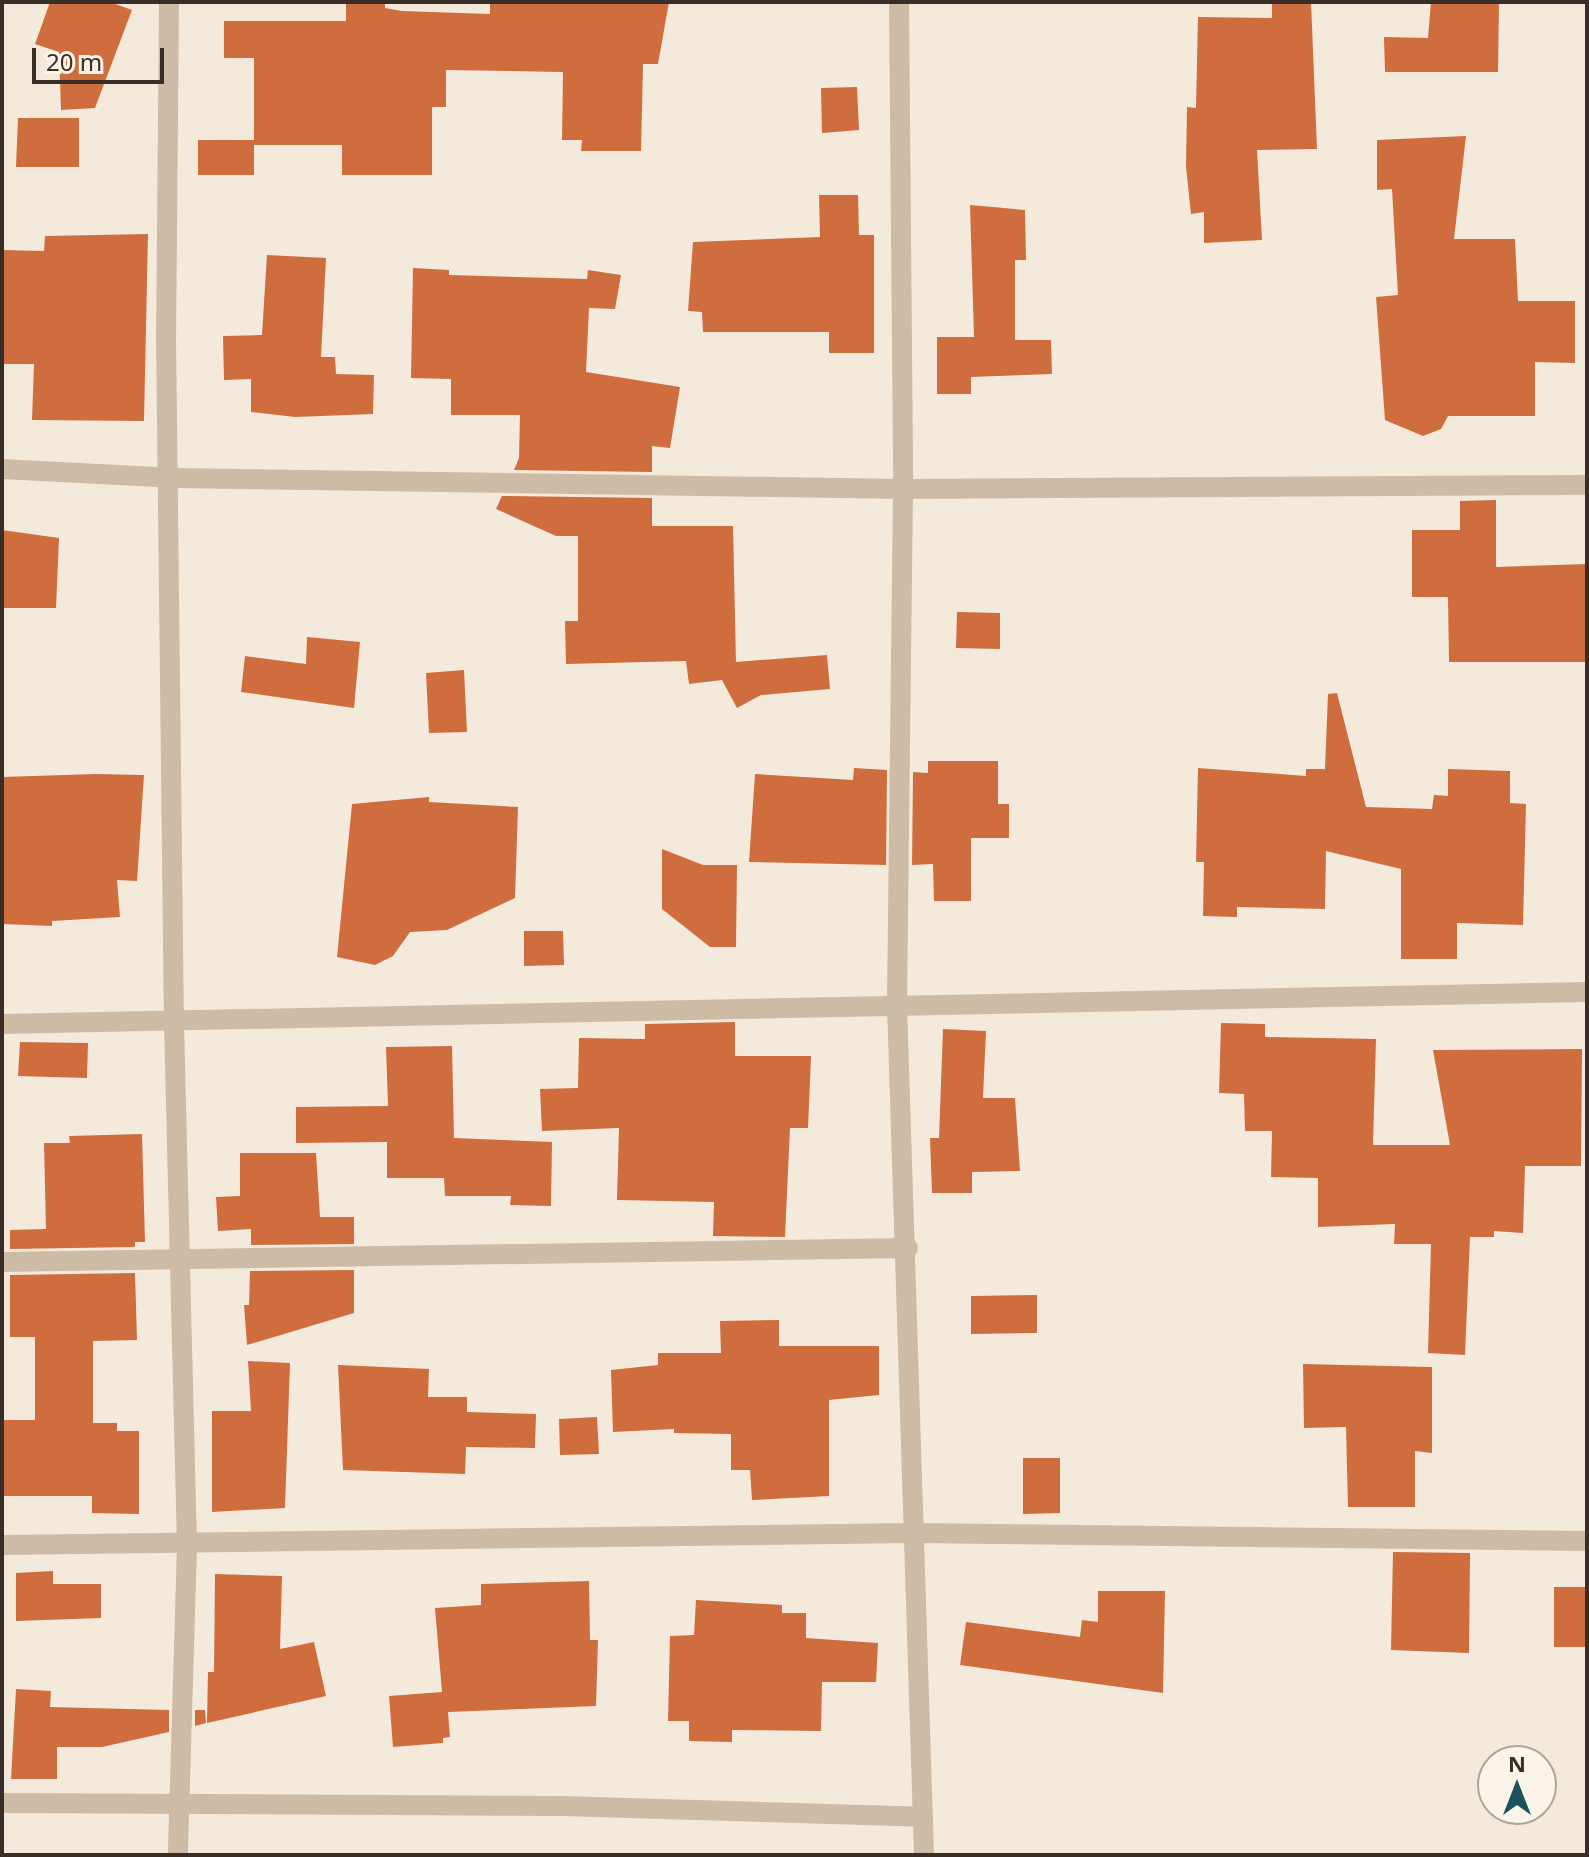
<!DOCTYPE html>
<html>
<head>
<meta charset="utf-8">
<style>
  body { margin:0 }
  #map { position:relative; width:1589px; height:1857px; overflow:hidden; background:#f4eadb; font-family:"Noto Sans",sans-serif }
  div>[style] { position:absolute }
  .building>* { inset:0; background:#cf6d3e }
  .minor>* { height:20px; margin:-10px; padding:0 10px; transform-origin:10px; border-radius:10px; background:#cdbba6 }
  span { translate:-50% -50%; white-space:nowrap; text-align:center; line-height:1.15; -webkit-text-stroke:6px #fbf4e8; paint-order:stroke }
  .frame { position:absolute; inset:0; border:4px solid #382e27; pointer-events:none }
  .north { position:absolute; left:1477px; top:1745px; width:80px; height:80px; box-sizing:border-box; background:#fbf4e8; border:2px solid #ada59b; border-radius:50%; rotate:0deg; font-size:22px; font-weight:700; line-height:32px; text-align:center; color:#382e27 }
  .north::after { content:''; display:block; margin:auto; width:28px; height:36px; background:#1a535d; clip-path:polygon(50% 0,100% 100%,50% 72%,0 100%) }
  .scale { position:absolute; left:32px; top:48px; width:132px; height:36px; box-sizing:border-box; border:4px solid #382e27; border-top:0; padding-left:10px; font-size:24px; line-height:28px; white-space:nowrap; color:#382e27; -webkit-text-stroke:6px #fbf4e8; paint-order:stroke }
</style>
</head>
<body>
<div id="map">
  <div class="building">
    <i style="clip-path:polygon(50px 2px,110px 2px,132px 10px,95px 108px,61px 110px,59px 52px,35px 44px)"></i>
    <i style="clip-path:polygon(346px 2px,385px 2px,385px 8px,402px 11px,490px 14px,490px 2px,669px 2px,658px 64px,643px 64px,641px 151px,581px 151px,582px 140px,562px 140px,563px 72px,446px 70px,446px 107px,432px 107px,432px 175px,342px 175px,342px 145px,254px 145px,254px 175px,198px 175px,198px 140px,254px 140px,254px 58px,224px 58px,224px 21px,346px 21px)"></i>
    <i style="clip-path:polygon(1272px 2px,1311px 2px,1317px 149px,1257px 150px,1262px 240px,1204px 243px,1204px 212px,1191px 214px,1186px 167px,1187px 107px,1196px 108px,1198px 17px,1272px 18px)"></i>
    <i style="clip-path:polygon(1431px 2px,1499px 2px,1498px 72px,1385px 72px,1384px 37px,1428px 38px)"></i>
    <i style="clip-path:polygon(857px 87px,859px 130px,822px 133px,821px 88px)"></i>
    <i style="clip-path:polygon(18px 118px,79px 118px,79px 167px,16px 167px)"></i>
    <i style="clip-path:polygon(1466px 136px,1454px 239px,1515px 239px,1518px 301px,1575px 301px,1575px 363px,1535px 362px,1535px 416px,1448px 416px,1441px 429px,1423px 436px,1385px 420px,1376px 297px,1398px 295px,1392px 189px,1377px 190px,1377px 140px)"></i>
    <i style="clip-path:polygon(819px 195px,858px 195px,859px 235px,874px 235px,874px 353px,829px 353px,829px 332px,703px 332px,702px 312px,688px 311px,693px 242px,820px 237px)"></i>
    <i style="clip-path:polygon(970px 205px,1025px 210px,1026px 260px,1015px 260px,1015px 340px,1051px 340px,1052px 374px,971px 377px,971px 394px,937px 394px,937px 337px,974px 337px)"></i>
    <i style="clip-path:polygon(148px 234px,144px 421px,32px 420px,34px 364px,2px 364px,4px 250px,44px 251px,45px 236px)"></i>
    <i style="clip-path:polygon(267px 255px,326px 258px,321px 357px,335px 357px,336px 374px,374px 375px,373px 414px,295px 417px,251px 412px,251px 379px,224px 380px,223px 336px,262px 335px)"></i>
    <i style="clip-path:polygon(413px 268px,449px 270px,449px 275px,587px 279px,588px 270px,621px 275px,615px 309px,589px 308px,586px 372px,680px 387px,670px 448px,652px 446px,652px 472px,514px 470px,519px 458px,520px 415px,451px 415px,451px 379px,411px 378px)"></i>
    <i style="clip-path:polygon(502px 496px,652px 498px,652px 526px,733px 526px,736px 662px,827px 655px,830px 689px,761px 695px,737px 708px,722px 680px,689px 684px,686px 661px,566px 664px,565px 621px,578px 621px,578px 536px,556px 536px,496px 509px)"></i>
    <i style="clip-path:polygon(1496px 500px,1496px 567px,1587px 564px,1587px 662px,1449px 662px,1448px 597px,1412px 597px,1412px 530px,1460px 530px,1460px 501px)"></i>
    <i style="clip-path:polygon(2px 530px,59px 538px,56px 608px,2px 608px)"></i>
    <i style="clip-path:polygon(957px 612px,1000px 613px,1000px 649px,956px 648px)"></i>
    <i style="clip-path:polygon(307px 637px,360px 642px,354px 708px,241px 692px,245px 656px,306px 664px)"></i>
    <i style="clip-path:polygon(464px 670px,467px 732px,429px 733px,426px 673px)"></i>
    <i style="clip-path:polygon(1337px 693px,1366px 807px,1432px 809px,1434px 795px,1448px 796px,1448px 769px,1510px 771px,1510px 803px,1526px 804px,1523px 925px,1457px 923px,1457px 959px,1401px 959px,1401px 869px,1326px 851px,1325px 909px,1237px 907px,1237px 917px,1203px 916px,1204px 862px,1196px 862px,1198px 768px,1306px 776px,1306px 769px,1325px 769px,1328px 694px)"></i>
    <i style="clip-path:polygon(928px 761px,998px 761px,998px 804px,1009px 804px,1009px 838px,971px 838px,971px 901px,934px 901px,933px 864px,912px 865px,913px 772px,928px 773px)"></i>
    <i style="clip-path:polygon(854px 768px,887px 770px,886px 865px,749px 862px,755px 774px,853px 780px)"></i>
    <i style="clip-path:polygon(96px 774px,144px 775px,137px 881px,117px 880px,120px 917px,52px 921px,52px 926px,2px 924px,2px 777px)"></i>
    <i style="clip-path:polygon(429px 797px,429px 802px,518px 807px,515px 898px,447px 930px,410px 932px,393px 956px,375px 965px,337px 957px,352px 804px)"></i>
    <i style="clip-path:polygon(662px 849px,703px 865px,737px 865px,736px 947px,710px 947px,662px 909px)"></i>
    <i style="clip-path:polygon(524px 931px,563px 931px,564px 965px,524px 966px)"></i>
    <i style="clip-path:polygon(735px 1022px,735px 1056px,811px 1056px,808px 1128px,790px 1128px,785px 1237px,713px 1236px,714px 1202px,617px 1200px,619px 1128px,542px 1131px,540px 1089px,578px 1088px,579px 1038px,645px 1039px,645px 1024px)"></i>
    <i style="clip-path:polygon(1221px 1023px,1265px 1024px,1265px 1037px,1376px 1039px,1373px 1145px,1450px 1145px,1433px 1050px,1582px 1049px,1581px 1166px,1525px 1166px,1523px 1233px,1494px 1231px,1494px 1237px,1470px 1237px,1465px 1355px,1428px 1353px,1431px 1244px,1394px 1244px,1395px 1224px,1318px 1227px,1318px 1178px,1271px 1177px,1272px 1131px,1245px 1131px,1244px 1094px,1219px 1093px)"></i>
    <i style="clip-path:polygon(943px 1029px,986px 1031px,983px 1098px,1015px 1098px,1020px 1171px,972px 1172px,972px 1193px,932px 1193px,930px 1138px,939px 1138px)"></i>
    <i style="clip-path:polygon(20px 1042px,88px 1043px,87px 1078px,18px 1076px)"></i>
    <i style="clip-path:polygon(452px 1046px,454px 1138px,552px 1142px,551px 1206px,510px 1205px,511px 1196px,445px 1196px,444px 1178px,387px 1178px,387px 1142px,296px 1143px,296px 1107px,388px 1106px,386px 1047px)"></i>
    <i style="clip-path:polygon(142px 1134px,145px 1242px,135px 1242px,135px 1247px,10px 1249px,10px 1230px,46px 1229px,44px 1143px,70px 1143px,69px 1136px)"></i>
    <i style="clip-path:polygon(240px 1153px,316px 1153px,320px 1217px,354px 1217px,354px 1244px,251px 1245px,251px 1229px,218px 1231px,216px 1197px,240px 1196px)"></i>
    <i style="clip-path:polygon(354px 1270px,354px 1313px,247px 1345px,244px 1305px,249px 1305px,250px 1271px)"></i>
    <i style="clip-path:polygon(135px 1273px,137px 1340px,93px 1341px,93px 1423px,117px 1423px,117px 1431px,139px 1431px,139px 1514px,92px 1513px,92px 1496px,2px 1496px,2px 1420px,35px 1420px,35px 1337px,10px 1337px,10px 1275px)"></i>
    <i style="clip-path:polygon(1037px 1295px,1037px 1333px,971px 1334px,971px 1296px)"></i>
    <i style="clip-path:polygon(779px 1320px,779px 1346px,879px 1346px,879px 1395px,829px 1400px,829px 1496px,752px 1500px,750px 1470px,731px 1470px,731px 1434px,674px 1433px,674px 1429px,613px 1432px,611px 1370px,658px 1365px,658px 1353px,721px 1353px,720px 1321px)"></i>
    <i style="clip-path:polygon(248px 1361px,290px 1363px,285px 1508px,212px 1512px,212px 1411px,251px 1411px)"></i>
    <i style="clip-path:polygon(1303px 1364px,1432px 1367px,1432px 1453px,1415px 1451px,1415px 1507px,1348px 1507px,1346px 1427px,1304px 1428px)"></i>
    <i style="clip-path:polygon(338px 1365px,429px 1369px,428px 1397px,467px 1397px,467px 1412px,536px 1414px,535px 1448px,466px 1447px,465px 1474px,343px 1470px)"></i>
    <i style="clip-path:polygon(597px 1417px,599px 1454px,560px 1455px,559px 1419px)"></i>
    <i style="clip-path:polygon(1023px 1458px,1060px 1458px,1060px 1513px,1023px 1514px)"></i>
    <i style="clip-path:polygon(1393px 1552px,1470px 1553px,1469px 1653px,1391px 1650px)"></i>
    <i style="clip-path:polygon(53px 1571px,53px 1584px,101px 1584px,101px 1618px,16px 1621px,16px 1573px)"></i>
    <i style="clip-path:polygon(215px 1574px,282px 1576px,280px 1649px,314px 1642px,326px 1696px,207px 1723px,208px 1672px,214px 1672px)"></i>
    <i style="clip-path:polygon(589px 1581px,590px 1640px,598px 1640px,596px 1706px,448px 1712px,450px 1737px,443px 1738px,443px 1743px,393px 1747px,389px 1696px,442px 1692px,435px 1608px,481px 1605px,481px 1584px)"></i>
    <i style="clip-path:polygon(1554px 1587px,1587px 1587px,1587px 1647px,1554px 1647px)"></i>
    <i style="clip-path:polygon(1098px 1591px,1165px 1591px,1163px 1693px,960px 1665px,966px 1622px,1080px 1637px,1082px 1620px,1098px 1622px)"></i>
    <i style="clip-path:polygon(696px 1600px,782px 1605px,782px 1613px,806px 1613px,806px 1638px,878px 1643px,876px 1682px,822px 1682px,821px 1731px,732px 1730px,732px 1742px,689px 1741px,689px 1721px,668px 1721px,670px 1636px,694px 1635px)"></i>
    <i style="clip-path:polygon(16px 1689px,51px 1691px,50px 1707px,169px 1710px,169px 1732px,102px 1747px,57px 1747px,57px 1779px,11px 1779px)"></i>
    <i style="clip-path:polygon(195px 1710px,205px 1710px,206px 1723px,195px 1726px)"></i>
  </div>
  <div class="minor">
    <i style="left:169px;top:2px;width:332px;rotate:90.5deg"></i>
    <i style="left:166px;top:334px;width:690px;rotate:89.34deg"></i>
    <i style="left:174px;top:1024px;width:522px;rotate:88.57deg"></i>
    <i style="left:187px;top:1546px;width:309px;rotate:91.7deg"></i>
    <i style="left:899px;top:2px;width:487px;rotate:89.5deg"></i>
    <i style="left:903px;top:489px;width:516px;rotate:90.67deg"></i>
    <i style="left:897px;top:1005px;width:850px;rotate:88.18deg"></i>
    <i style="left:2px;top:469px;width:169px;rotate:3deg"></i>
    <i style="left:171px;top:478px;width:732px;rotate:0.86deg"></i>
    <i style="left:903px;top:489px;width:684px;rotate:-0.34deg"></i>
    <i style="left:2px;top:1024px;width:1585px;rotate:-1.16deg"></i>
    <i style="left:2px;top:1262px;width:906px;rotate:-0.89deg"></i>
    <i style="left:2px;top:1545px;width:910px;rotate:-0.76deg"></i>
    <i style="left:912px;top:1533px;width:675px;rotate:0.68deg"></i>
    <i style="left:2px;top:1803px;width:559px;rotate:0.31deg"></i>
    <i style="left:561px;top:1806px;width:362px;rotate:1.7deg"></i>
  </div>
  <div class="frame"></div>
  <div class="north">N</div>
  <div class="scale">20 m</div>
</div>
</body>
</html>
